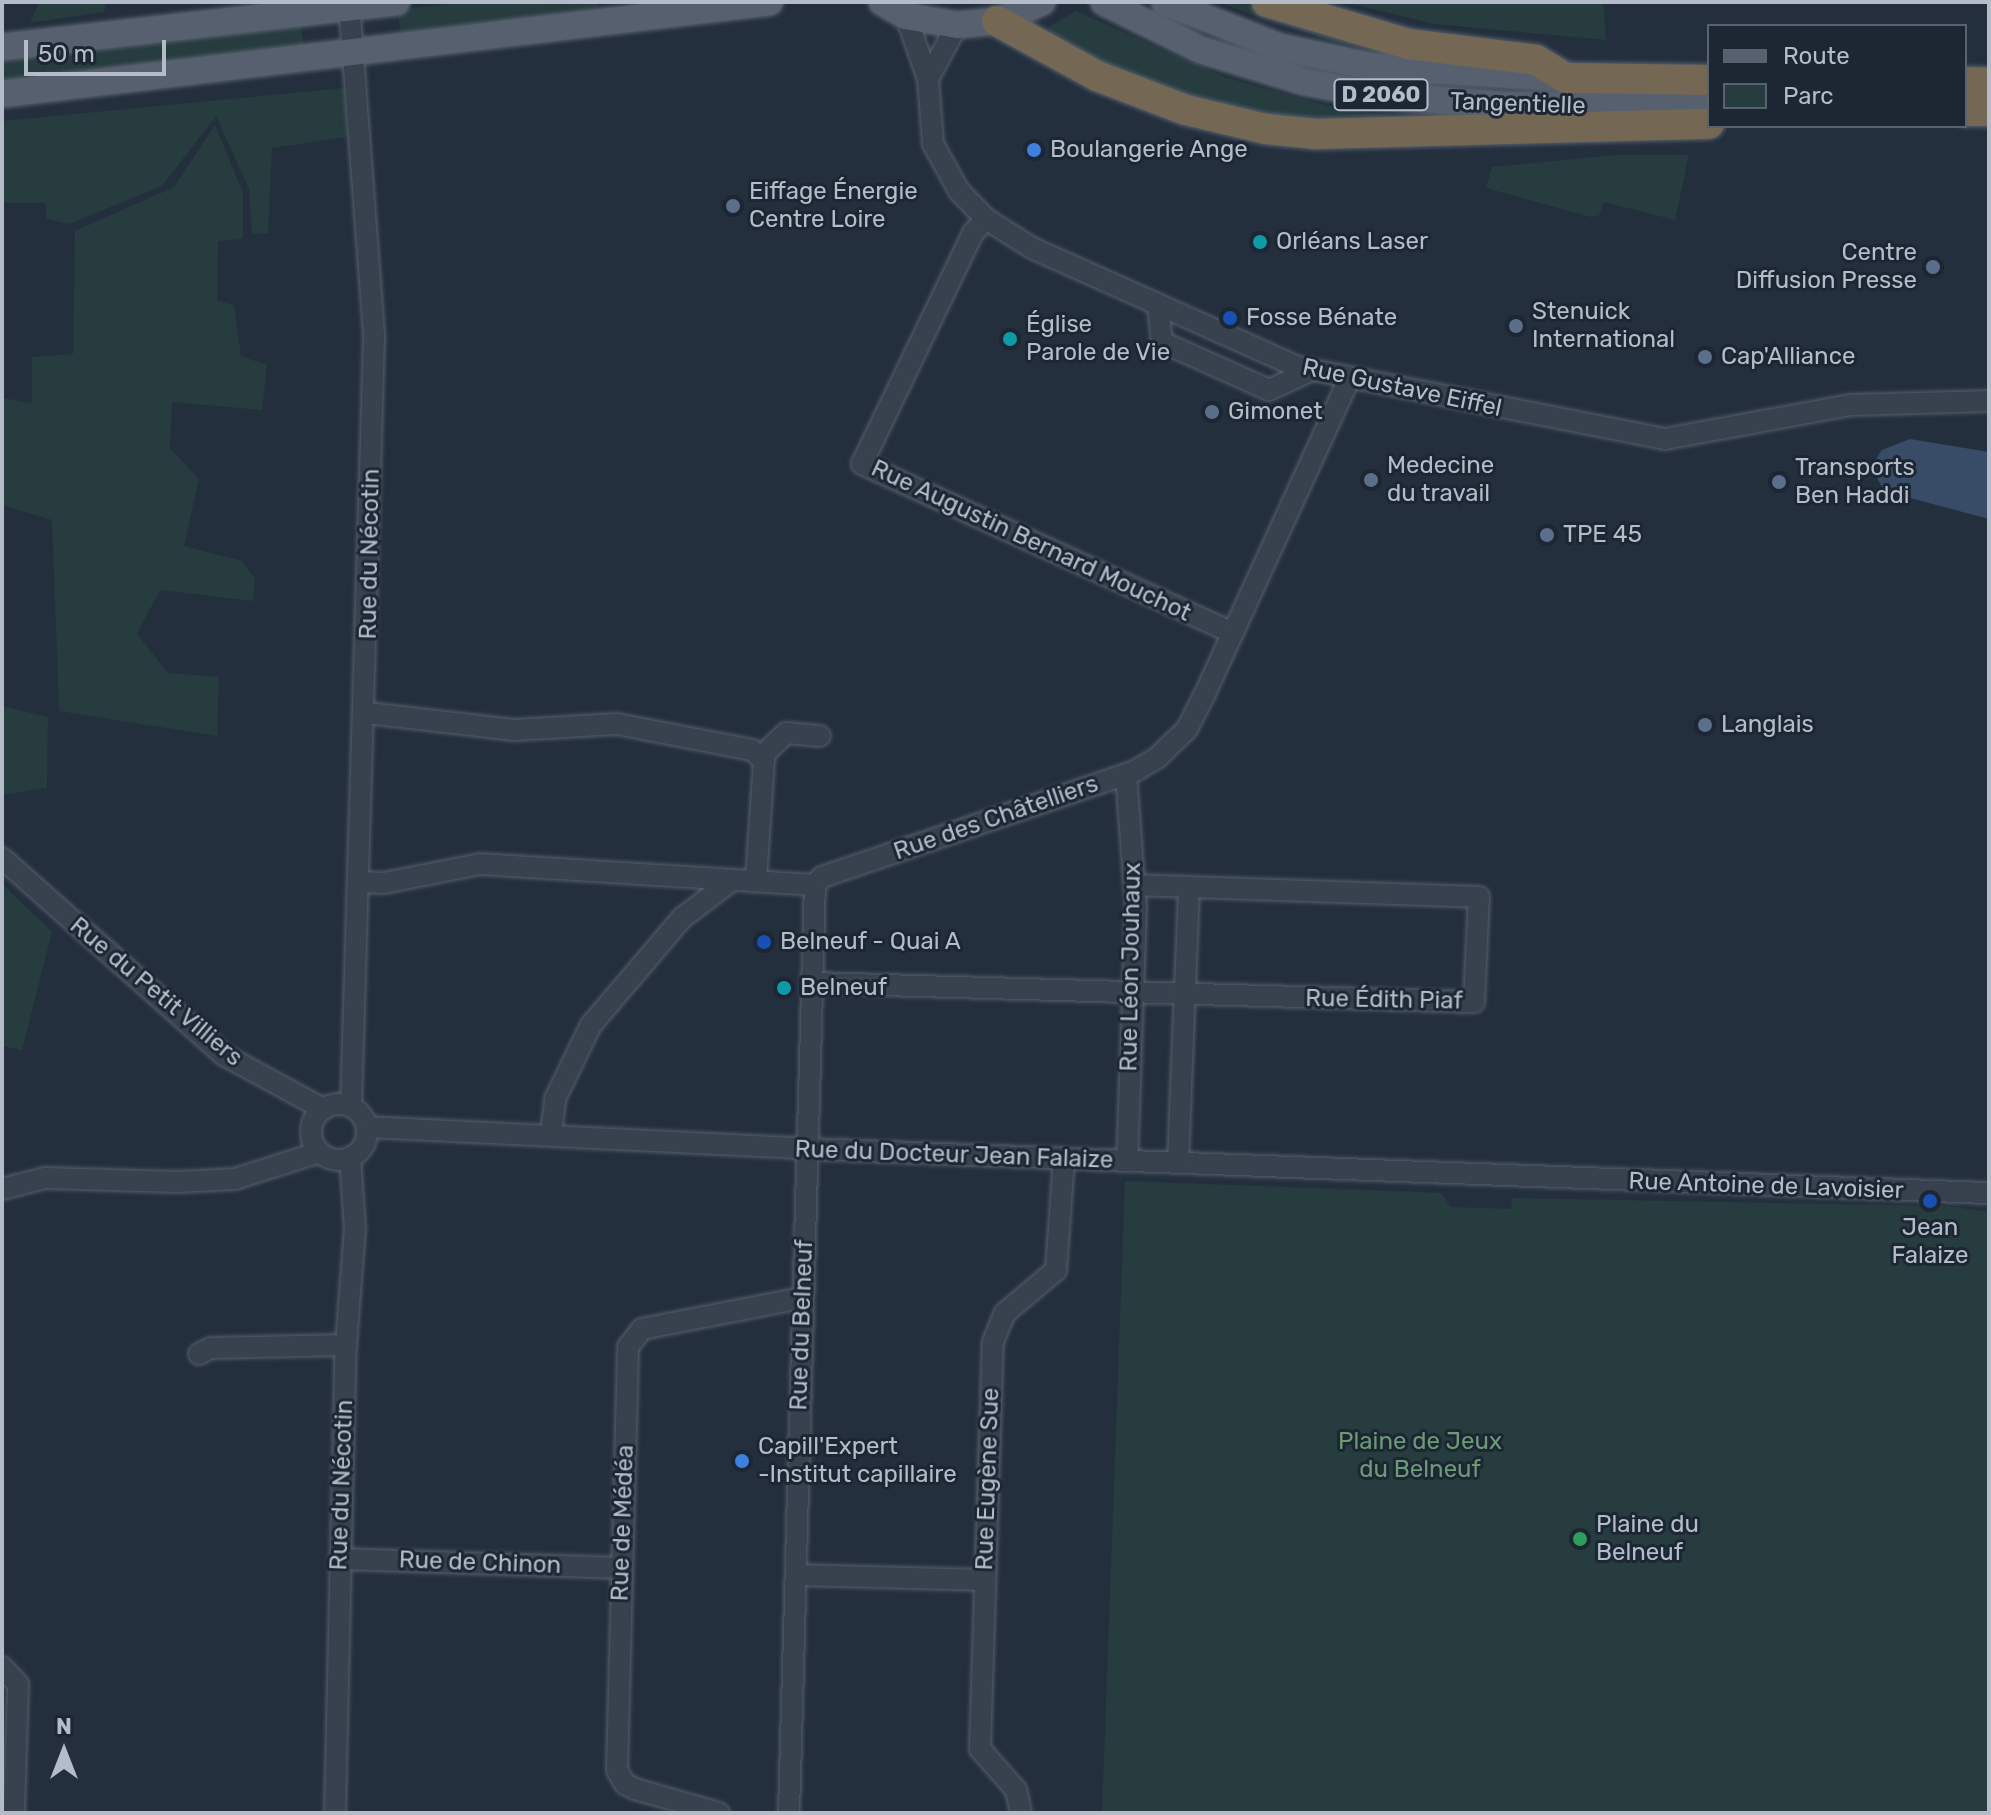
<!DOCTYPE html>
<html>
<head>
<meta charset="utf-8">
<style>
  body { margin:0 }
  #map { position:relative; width:1991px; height:1815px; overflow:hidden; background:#242f3e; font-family:Rubik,sans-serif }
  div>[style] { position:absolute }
  .green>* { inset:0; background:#263c3f }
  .water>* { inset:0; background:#394c67 }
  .roads { filter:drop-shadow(0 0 2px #565f6c) drop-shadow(0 0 2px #565f6c) }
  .minor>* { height:20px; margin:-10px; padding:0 10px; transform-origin:10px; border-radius:10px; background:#38414e }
  .minor>.ring { margin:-10px; padding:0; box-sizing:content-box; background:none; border:20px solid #38414e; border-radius:50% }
  .major>* { height:26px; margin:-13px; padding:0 13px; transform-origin:13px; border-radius:13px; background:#56606e }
  .highway>* { height:30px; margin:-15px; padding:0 15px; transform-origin:15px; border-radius:15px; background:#746855 }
  .dots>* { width:22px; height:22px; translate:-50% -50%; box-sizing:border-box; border:4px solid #1d2633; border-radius:50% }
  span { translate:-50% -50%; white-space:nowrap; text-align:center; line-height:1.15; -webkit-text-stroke:6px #1d2633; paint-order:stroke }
  .shield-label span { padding:2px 6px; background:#1d2633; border:2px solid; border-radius:6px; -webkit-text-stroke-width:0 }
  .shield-label { font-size:22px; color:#b4bcc9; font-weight:700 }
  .street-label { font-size:24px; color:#b4bcc9 }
  .poi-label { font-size:24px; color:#b4bcc9 }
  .left { translate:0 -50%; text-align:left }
  .right { translate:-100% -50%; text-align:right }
  .park-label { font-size:24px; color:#6b9a76 }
  .frame { position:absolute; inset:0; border:4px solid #b4bcc9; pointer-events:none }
  .legend { position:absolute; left:1707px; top:24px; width:260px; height:104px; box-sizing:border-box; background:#1d2633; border:2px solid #59626f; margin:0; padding:10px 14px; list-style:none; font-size:24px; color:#b4bcc9 }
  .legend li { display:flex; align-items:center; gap:16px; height:40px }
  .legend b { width:40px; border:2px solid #59626f }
  .north { position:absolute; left:24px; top:1711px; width:80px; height:80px; -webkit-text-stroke:6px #1d2633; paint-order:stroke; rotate:0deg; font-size:22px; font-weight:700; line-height:32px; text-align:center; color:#b4bcc9 }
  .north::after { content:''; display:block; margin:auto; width:28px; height:36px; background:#b4bcc9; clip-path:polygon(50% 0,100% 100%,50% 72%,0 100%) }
  .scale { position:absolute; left:24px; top:40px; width:142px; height:36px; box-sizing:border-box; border:4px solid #b4bcc9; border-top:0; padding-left:10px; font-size:24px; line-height:28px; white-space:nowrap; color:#b4bcc9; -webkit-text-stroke:6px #1d2633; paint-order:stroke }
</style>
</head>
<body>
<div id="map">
  <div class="green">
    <i style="clip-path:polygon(39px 2px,107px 2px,104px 12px,30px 23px)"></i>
    <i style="clip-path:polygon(464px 2px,597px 2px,598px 12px,401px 35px,397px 10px)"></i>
    <i style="clip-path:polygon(1217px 2px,1241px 2px,1378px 50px,1333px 42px)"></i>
    <i style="clip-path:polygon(1343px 2px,1603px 2px,1606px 40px,1434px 24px)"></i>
    <i style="clip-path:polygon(1076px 11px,1224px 77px,1325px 105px,1405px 118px,1332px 126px,1181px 101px,1049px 36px,1049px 27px)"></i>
    <i style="clip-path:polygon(300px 22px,304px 47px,2px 85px,2px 58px)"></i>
    <i style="clip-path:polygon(345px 88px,347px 137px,272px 148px,268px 233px,252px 234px,249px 189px,216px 116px,162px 186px,69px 224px,47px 219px,45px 203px,2px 203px,2px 121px)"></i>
    <i style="clip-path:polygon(215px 125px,243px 193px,243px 239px,218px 241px,217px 301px,234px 305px,241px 356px,267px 365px,262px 410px,172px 402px,170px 448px,199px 479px,184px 546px,242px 561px,255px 579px,253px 601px,160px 590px,137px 634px,168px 673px,219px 677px,217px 736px,59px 711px,52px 520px,2px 505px,2px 398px,32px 403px,32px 357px,73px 354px,75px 231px,174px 187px)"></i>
    <i style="clip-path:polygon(1615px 155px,1689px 155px,1675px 220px,1604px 202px,1599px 215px,1591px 217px,1486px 188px,1492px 167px)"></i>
    <i style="clip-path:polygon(2px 706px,48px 717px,47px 788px,2px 795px)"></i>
    <i style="clip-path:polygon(2px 884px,52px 932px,22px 1050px,2px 1046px)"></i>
    <i style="clip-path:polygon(1125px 1181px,1441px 1193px,1451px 1207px,1511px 1209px,1512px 1198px,1948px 1206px,1989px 1212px,1989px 1813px,1102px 1813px)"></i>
  </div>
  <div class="water">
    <i style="clip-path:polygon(1910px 439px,1989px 452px,1989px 519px,1884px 491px,1873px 470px,1876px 459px,1882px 450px)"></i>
  </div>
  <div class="roads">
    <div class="minor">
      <i style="left:349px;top:2px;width:337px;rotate:85.7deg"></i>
      <i style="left:374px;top:338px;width:769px;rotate:91.71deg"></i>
      <i style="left:906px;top:16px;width:67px;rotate:70.8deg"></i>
      <i style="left:928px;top:79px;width:65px;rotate:85.6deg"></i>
      <i style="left:933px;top:144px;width:54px;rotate:61deg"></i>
      <i style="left:959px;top:191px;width:39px;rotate:46deg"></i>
      <i style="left:986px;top:219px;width:54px;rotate:32.2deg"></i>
      <i style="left:1032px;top:248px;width:291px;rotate:24.1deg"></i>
      <i style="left:1298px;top:367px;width:374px;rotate:11.1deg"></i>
      <i style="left:1665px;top:439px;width:189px;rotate:-10.4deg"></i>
      <i style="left:1851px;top:405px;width:138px;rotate:-1.7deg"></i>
      <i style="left:928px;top:79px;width:61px;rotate:-61.8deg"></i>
      <i style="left:986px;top:219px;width:19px;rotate:133deg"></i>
      <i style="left:973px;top:233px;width:256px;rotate:115.7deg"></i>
      <i style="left:862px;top:464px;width:407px;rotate:24.5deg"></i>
      <i style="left:1158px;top:305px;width:37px;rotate:84deg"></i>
      <i style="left:1162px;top:342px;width:117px;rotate:24.2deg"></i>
      <i style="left:1269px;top:390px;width:47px;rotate:-24.9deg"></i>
      <i style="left:367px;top:713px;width:148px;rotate:6.6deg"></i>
      <i style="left:514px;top:730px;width:103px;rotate:-3.3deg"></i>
      <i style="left:617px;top:724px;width:137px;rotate:10.9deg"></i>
      <i style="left:752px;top:750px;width:16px;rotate:40deg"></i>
      <i style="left:764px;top:760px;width:122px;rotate:93.8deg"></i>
      <i style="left:762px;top:756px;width:33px;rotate:-44deg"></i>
      <i style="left:786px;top:733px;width:34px;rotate:5deg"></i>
      <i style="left:1126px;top:774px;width:134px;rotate:85.7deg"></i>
      <i style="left:1136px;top:908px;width:253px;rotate:92deg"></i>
      <i style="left:2px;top:858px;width:297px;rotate:41.6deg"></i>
      <i style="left:224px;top:1055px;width:113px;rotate:28.6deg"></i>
      <i style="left:358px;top:882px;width:26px;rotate:2deg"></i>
      <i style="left:384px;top:883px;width:98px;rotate:-11.2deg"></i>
      <i style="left:480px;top:864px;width:336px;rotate:3.6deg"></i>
      <i style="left:815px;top:885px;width:11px;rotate:-49deg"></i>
      <i style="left:822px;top:877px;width:330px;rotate:-18.7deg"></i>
      <i style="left:1135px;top:771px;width:26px;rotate:-31deg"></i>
      <i style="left:1157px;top:758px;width:42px;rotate:-44deg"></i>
      <i style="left:1187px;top:729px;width:35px;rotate:-63deg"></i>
      <i style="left:1203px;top:698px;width:351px;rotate:-65.4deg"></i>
      <i style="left:814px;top:983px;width:660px;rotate:1.65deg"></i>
      <i style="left:1474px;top:1002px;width:105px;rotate:-87.3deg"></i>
      <i style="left:1479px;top:897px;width:344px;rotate:-178deg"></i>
      <i class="ring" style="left:311px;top:1104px;width:36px;height:36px"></i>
      <i style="left:367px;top:1127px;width:443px;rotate:2.8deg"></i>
      <i style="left:809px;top:1149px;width:1181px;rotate:2.14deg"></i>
      <i style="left:551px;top:1134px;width:35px;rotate:-83deg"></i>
      <i style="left:555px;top:1099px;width:82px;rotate:-64.1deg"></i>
      <i style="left:591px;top:1025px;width:140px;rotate:-49.6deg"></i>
      <i style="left:682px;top:918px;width:61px;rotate:-37.1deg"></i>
      <i style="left:1178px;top:1163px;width:276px;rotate:-87.7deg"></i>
      <i style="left:2px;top:1189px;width:44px;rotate:-14.3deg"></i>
      <i style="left:45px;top:1178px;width:132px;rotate:1.7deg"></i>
      <i style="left:177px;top:1182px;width:58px;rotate:-3deg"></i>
      <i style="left:235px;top:1179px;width:89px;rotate:-17.6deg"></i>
      <i style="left:199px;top:1354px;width:13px;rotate:-27deg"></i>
      <i style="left:211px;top:1348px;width:135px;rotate:-1.3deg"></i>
      <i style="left:340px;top:1559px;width:281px;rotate:1.8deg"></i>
      <i style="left:796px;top:1575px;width:189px;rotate:1.5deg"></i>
      <i style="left:2px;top:1667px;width:23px;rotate:47deg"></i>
      <i style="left:18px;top:1684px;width:129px;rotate:91.8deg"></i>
      <i style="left:335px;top:1813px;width:468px;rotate:-88.7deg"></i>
      <i style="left:346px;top:1345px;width:116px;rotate:-85.6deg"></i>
      <i style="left:355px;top:1229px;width:72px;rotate:-94deg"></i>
      <i style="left:719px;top:1813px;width:87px;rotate:-164.1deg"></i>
      <i style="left:635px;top:1789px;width:11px;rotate:-153deg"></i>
      <i style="left:625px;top:1784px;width:16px;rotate:-120deg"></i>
      <i style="left:617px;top:1770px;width:423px;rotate:-88.5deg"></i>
      <i style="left:628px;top:1347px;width:23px;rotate:-52deg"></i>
      <i style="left:642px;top:1329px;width:163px;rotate:-11deg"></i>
      <i style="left:789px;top:1813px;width:928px;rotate:-88.4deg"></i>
      <i style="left:1021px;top:1813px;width:24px;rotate:-102deg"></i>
      <i style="left:1016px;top:1790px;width:55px;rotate:-131.3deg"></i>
      <i style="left:980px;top:1749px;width:407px;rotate:-88.2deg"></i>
      <i style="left:993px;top:1342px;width:31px;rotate:-68deg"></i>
      <i style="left:1005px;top:1313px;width:67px;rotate:-40.1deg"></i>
      <i style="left:1056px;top:1270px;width:112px;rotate:-85.9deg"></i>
    </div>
    <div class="major">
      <i style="left:882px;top:2px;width:28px;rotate:30deg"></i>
      <i style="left:906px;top:16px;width:52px;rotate:10deg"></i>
      <i style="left:957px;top:25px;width:40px;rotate:-5.7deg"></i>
      <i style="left:997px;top:21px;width:49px;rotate:-22.9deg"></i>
      <i style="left:1104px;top:2px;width:108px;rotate:26.3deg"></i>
      <i style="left:1201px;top:50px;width:109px;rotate:17.1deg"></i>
      <i style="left:1305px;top:82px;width:69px;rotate:10.8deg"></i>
      <i style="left:1373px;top:95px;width:131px;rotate:4.4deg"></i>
      <i style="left:1504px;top:105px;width:205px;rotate:0.8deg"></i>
      <i style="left:1165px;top:2px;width:123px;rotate:21.4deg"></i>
      <i style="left:1280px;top:47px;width:96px;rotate:12deg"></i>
      <i style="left:1374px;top:67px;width:192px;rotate:3.3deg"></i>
      <i style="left:2px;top:47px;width:397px;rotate:-6.5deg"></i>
      <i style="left:2px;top:94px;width:773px;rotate:-6.83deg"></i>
    </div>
    <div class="highway">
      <i style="left:1267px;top:2px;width:147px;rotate:16.6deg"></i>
      <i style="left:1408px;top:44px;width:129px;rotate:7.1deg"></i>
      <i style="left:1536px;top:60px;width:35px;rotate:31deg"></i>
      <i style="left:1566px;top:78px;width:143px;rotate:0.8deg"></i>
      <i style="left:997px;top:21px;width:114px;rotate:28.8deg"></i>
      <i style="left:1097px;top:76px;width:95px;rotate:20.9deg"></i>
      <i style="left:1186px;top:110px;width:82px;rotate:13.4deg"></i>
      <i style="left:1266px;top:129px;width:50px;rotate:5.7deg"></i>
      <i style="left:1316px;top:134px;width:393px;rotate:-1.5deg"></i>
      <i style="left:1965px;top:82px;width:24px;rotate:2deg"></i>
      <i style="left:1965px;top:111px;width:24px"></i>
    </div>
  </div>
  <div class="dots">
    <i style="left:1034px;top:150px;background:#3f7fe0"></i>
    <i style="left:733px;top:206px;background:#5c6f8a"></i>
    <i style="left:1260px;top:242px;background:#0f9aa8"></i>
    <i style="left:1933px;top:267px;background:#5c6f8a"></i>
    <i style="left:1230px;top:318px;background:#1a4fb4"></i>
    <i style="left:1516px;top:326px;background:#5c6f8a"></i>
    <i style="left:1010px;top:339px;background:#0f9aa8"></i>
    <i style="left:1705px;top:357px;background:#5c6f8a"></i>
    <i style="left:1212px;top:412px;background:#5c6f8a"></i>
    <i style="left:1371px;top:480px;background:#5c6f8a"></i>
    <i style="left:1779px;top:482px;background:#5c6f8a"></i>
    <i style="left:1547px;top:535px;background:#5c6f8a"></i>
    <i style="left:1705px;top:725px;background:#5c6f8a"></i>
    <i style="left:764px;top:942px;background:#1a4fb4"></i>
    <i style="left:784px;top:988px;background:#0f9aa8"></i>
    <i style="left:1930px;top:1201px;background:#1a4fb4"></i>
    <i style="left:742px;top:1461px;background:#3f7fe0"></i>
    <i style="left:1580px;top:1539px;background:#2e9e5b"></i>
  </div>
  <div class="shield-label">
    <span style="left:1381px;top:95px">D 2060</span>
  </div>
  <div class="street-label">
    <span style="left:1518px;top:104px;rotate:2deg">Tangentielle</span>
    <span style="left:1402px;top:388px;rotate:12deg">Rue Gustave Eiffel</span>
    <span style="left:1031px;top:541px;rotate:25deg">Rue Augustin Bernard Mouchot</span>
    <span style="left:370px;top:554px;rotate:-89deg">Rue du Nécotin</span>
    <span style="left:996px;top:818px;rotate:-19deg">Rue des Châtelliers</span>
    <span style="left:1131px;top:967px;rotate:-89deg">Rue Léon Jouhaux</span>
    <span style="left:156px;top:992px;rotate:40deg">Rue du Petit Villiers</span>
    <span style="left:1384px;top:1000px;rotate:1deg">Rue Édith Piaf</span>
    <span style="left:954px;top:1155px;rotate:2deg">Rue du Docteur Jean Falaize</span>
    <span style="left:1766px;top:1186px;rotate:2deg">Rue Antoine de Lavoisier</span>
    <span style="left:802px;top:1325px;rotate:-88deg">Rue du Belneuf</span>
    <span style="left:988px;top:1479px;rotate:-88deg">Rue Eugène Sue</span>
    <span style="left:342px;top:1485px;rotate:-88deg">Rue du Nécotin</span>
    <span style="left:623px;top:1523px;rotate:-88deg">Rue de Médéa</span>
    <span style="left:480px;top:1563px;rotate:2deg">Rue de Chinon</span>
  </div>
  <div class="poi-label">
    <span class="left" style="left:1050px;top:150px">Boulangerie Ange</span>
    <span class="left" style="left:749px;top:206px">Eiffage Énergie<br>Centre Loire</span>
    <span class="left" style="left:1276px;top:242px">Orléans Laser</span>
    <span class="right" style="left:1917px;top:267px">Centre<br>Diffusion Presse</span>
    <span class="left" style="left:1532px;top:326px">Stenuick<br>International</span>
    <span class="left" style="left:1246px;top:318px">Fosse Bénate</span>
    <span class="left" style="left:1026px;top:339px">Église<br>Parole de Vie</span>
    <span class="left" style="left:1721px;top:357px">Cap'Alliance</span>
    <span class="left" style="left:1228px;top:412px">Gimonet</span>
    <span class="left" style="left:1387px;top:480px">Medecine<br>du travail</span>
    <span class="left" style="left:1795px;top:482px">Transports<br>Ben Haddi</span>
    <span class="left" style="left:1563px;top:535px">TPE 45</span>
    <span class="left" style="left:1721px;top:725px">Langlais</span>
    <span class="left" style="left:780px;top:942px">Belneuf - Quai A</span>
    <span class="left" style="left:800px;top:988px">Belneuf</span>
    <span style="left:1930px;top:1242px">Jean<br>Falaize</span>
    <span class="left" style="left:758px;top:1461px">Capill'Expert<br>-Institut capillaire</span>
    <span class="left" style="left:1596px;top:1539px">Plaine du<br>Belneuf</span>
  </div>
  <div class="park-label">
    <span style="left:1420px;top:1456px">Plaine de Jeux<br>du Belneuf</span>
  </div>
  <div class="frame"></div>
  <ul class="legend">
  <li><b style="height:10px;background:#56606e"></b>Route</li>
  <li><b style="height:22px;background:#263c3f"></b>Parc</li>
  </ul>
  <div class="north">N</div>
  <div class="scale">50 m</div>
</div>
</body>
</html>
